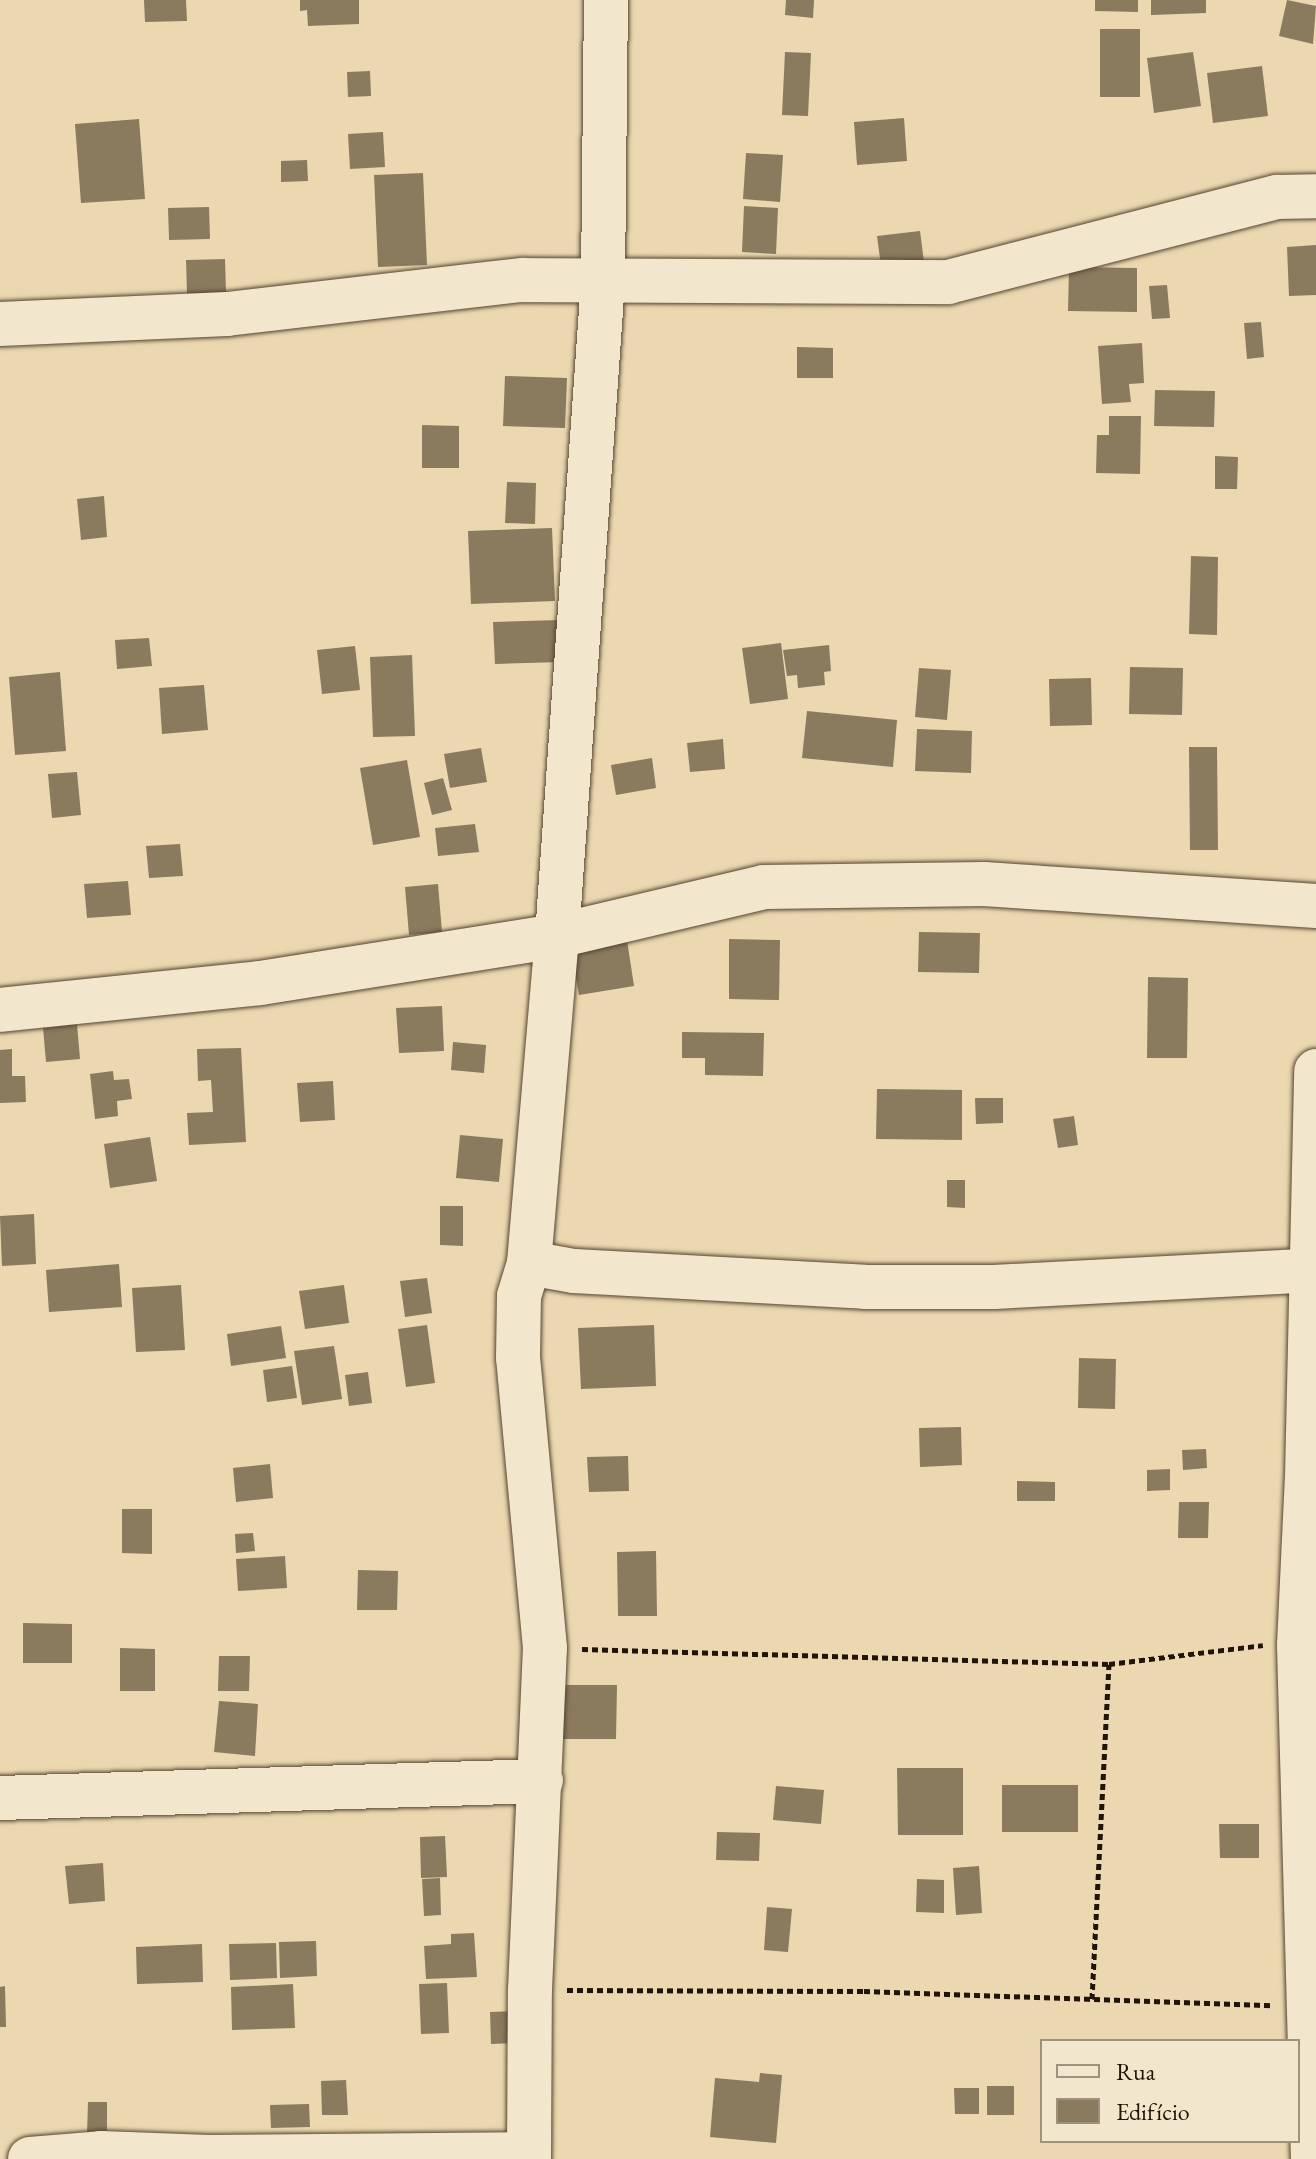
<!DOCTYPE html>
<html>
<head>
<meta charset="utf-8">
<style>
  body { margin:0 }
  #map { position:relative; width:1316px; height:2159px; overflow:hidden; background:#ebd8b0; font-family:"EB Garamond",serif }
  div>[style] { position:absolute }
  .building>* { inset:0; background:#8a7a5e }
  .path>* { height:5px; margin-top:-2.5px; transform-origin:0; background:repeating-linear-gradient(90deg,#201405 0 6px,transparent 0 10px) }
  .roads { filter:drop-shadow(0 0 2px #534530) drop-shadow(0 0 2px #534530) }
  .minor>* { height:44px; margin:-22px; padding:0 22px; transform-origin:22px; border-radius:22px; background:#f2e6cc }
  span { translate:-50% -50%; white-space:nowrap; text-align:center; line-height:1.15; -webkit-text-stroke:8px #f2e6cc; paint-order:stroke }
  .legend { position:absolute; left:1040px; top:2039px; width:260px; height:104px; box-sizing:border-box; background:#f2e6cc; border:2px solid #9e927c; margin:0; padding:10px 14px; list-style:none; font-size:24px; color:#201405 }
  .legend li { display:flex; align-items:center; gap:16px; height:40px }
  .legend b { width:40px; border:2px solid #9e927c }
</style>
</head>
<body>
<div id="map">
  <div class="building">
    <i style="clip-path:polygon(144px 0,186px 0,187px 21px,145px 22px)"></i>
    <i style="clip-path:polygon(300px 0,359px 0,359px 24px,308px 26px,307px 10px,300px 11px)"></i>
    <i style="clip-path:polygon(786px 0,814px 0,813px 18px,785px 15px)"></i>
    <i style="clip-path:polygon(1095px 0,1138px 0,1138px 12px,1095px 11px)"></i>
    <i style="clip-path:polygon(1151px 0,1206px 0,1206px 13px,1151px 15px)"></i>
    <i style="clip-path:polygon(1287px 0,1316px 6px,1313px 44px,1279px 36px)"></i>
    <i style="clip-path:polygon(1100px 29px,1140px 29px,1140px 97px,1100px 97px)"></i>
    <i style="clip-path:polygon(785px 52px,811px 53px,808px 116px,782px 115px)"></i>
    <i style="clip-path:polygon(1193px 52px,1201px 106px,1154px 113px,1147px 58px)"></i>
    <i style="clip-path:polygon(1262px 66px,1268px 116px,1213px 123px,1207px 73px)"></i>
    <i style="clip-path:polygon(370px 71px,371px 96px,348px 97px,347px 72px)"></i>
    <i style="clip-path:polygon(904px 118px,907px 161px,857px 165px,854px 122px)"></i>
    <i style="clip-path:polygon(139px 119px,145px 199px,81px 203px,75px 124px)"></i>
    <i style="clip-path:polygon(383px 132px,385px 167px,350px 169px,348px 134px)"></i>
    <i style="clip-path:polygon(746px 153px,783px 155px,780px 202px,743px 199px)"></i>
    <i style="clip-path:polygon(307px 160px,308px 181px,281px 182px,281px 161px)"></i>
    <i style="clip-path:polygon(423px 173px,427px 265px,378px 267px,374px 175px)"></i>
    <i style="clip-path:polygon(744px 206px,778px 208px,776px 254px,742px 252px)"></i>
    <i style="clip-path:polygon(209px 207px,210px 239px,169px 240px,168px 208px)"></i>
    <i style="clip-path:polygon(920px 231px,924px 262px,881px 266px,877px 236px)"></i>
    <i style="clip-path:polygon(1316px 245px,1316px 295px,1289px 296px,1287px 247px)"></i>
    <i style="clip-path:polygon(225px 259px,226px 292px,187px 294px,186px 260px)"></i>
    <i style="clip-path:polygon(1069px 267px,1137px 268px,1137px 312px,1068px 311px)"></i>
    <i style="clip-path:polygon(1167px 285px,1170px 318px,1152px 319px,1149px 286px)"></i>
    <i style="clip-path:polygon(1261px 322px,1264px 357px,1247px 359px,1244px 323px)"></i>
    <i style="clip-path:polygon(1142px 343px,1144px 383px,1129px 384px,1131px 402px,1102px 404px,1098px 346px)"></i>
    <i style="clip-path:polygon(797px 347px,833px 348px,833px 378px,797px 378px)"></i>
    <i style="clip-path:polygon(505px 376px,567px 378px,565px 428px,503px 426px)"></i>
    <i style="clip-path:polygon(1155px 390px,1215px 391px,1214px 427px,1154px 426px)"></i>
    <i style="clip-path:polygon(1109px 416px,1141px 416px,1140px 474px,1096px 473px,1097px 435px,1109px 435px)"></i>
    <i style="clip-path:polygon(422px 425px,459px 426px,459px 468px,422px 468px)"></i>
    <i style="clip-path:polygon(1215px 456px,1238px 457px,1237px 489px,1215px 489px)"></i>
    <i style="clip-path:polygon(507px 482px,536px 483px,535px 524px,505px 523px)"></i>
    <i style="clip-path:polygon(104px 496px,107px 537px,81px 540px,77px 499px)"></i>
    <i style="clip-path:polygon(552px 528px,555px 601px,471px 604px,468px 531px)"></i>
    <i style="clip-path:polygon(1191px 556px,1218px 557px,1217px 635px,1189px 634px)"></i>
    <i style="clip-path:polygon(559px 620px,561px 662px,495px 664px,493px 622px)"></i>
    <i style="clip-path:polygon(149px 638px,152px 666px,117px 669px,115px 640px)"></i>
    <i style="clip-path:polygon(781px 643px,788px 699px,750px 704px,742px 648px)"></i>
    <i style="clip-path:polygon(829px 645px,831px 671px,824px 672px,825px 685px,798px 688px,797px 675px,787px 676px,783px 650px)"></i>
    <i style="clip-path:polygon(355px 646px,360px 690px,322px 694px,317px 650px)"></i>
    <i style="clip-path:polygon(412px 655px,415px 736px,373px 737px,370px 657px)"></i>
    <i style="clip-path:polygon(1130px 667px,1183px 668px,1182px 715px,1129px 714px)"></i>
    <i style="clip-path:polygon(919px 668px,951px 670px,947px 720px,915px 717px)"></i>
    <i style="clip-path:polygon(60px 672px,66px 751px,15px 755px,9px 677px)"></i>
    <i style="clip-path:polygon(1091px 678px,1092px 725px,1050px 726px,1049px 679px)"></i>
    <i style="clip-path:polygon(204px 685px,208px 730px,162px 734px,159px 688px)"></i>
    <i style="clip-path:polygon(807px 711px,897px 720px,893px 767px,802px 758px)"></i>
    <i style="clip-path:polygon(917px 729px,972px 731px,971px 773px,915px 771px)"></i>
    <i style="clip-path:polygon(723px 739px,725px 769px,690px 772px,687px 743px)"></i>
    <i style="clip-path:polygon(1189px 747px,1217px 747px,1218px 850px,1190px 850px)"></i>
    <i style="clip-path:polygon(481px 748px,487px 782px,450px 788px,444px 754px)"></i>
    <i style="clip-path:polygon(652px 758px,656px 788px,616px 795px,611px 765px)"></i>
    <i style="clip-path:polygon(407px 760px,420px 837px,373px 845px,360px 768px)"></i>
    <i style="clip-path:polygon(77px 772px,81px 815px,52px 818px,48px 774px)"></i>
    <i style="clip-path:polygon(443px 778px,452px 810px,432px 815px,424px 783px)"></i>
    <i style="clip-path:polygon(475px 824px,479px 852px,438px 856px,435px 828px)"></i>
    <i style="clip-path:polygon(180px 844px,183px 876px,149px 878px,146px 846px)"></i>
    <i style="clip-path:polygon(128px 881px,131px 915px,87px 918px,84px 884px)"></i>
    <i style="clip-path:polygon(438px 884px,442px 932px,409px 935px,405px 887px)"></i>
    <i style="clip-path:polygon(919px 932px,980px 933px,979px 973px,918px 972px)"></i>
    <i style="clip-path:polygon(729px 939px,780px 940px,779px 1000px,729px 999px)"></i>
    <i style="clip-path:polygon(627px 940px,634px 986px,579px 995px,571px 950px)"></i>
    <i style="clip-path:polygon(1148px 977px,1188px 978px,1187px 1058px,1147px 1058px)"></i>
    <i style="clip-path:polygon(442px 1006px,444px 1051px,399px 1053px,396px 1008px)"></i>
    <i style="clip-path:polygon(77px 1024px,80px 1059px,46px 1062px,43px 1028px)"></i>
    <i style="clip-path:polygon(682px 1032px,764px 1033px,763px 1076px,705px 1075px,705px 1058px,682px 1058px)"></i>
    <i style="clip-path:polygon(453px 1042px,486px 1045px,484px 1073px,451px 1070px)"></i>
    <i style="clip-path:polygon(241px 1048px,246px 1142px,189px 1145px,187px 1113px,213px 1112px,211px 1080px,198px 1081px,197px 1049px)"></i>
    <i style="clip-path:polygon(12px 1049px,12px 1076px,25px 1076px,26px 1102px,0 1103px,0 1050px)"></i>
    <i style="clip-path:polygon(113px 1071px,114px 1080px,129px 1079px,132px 1099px,117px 1101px,118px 1116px,95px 1119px,90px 1074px)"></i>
    <i style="clip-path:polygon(333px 1081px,335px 1120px,300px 1122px,297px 1083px)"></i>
    <i style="clip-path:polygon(877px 1089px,962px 1090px,962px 1140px,876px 1139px)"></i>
    <i style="clip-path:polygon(975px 1098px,1003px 1098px,1003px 1123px,976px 1124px)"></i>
    <i style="clip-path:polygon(1074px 1116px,1078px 1145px,1058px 1148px,1053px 1119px)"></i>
    <i style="clip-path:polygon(460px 1135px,503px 1139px,499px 1182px,456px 1178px)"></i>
    <i style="clip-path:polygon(150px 1137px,157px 1181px,110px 1188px,104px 1144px)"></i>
    <i style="clip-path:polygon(947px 1180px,965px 1180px,965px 1208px,947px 1207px)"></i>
    <i style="clip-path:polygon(440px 1206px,463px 1206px,463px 1246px,440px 1245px)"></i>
    <i style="clip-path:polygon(34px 1214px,36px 1264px,2px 1266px,0 1216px)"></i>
    <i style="clip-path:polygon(119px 1264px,122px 1307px,49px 1312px,46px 1270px)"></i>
    <i style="clip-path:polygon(427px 1278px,432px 1313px,405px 1317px,400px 1281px)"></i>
    <i style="clip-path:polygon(181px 1285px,185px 1350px,136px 1352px,132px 1288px)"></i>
    <i style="clip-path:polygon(344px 1285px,349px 1323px,305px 1329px,299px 1291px)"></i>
    <i style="clip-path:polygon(427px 1325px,435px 1383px,406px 1387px,398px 1329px)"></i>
    <i style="clip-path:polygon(654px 1325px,656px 1386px,581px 1389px,578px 1328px)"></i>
    <i style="clip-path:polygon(281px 1326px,286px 1358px,231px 1366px,227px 1334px)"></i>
    <i style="clip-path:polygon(334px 1346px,342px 1399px,302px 1405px,294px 1351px)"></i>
    <i style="clip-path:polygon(1079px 1358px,1116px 1359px,1115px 1409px,1078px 1408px)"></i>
    <i style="clip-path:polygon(292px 1366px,297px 1398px,267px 1402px,263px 1370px)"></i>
    <i style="clip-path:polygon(368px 1372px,372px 1403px,349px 1406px,345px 1375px)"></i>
    <i style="clip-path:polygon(961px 1427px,962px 1465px,920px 1467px,919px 1428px)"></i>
    <i style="clip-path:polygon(1206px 1449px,1207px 1468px,1183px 1470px,1182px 1450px)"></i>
    <i style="clip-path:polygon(628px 1456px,629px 1491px,589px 1492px,587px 1457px)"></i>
    <i style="clip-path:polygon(270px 1464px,273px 1498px,236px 1502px,233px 1468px)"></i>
    <i style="clip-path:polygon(1170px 1469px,1170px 1490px,1147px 1491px,1147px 1470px)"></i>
    <i style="clip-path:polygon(1017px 1481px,1055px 1482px,1055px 1501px,1017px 1501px)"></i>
    <i style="clip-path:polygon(1179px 1502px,1209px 1502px,1208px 1538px,1178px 1538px)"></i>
    <i style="clip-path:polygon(122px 1509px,152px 1509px,152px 1554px,122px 1553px)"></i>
    <i style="clip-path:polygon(253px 1533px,255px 1551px,236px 1553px,235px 1534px)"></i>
    <i style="clip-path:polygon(656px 1551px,657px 1616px,618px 1616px,617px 1552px)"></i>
    <i style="clip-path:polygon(285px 1556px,287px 1588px,238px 1591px,236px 1559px)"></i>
    <i style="clip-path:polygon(358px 1570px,398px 1571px,397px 1610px,357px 1610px)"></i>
    <i style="clip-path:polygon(23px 1623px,72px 1624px,72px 1663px,23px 1663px)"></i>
    <i style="clip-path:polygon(120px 1648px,155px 1649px,155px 1691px,120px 1691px)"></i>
    <i style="clip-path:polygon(219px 1656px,250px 1656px,249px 1691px,218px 1691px)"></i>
    <i style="clip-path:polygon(563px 1685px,617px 1685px,616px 1739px,562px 1739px)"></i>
    <i style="clip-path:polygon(219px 1701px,258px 1704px,255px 1756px,214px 1752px)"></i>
    <i style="clip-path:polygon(897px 1768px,963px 1768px,963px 1835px,898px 1835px)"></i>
    <i style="clip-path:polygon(1002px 1785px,1078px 1785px,1078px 1832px,1002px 1832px)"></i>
    <i style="clip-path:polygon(776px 1786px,824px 1790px,821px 1824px,773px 1820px)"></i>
    <i style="clip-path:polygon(1219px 1824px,1259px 1824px,1259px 1858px,1220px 1858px)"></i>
    <i style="clip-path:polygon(717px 1832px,760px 1833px,759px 1861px,716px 1860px)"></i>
    <i style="clip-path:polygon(445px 1836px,447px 1877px,421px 1878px,420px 1837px)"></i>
    <i style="clip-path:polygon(103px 1863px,105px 1901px,69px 1904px,65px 1866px)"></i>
    <i style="clip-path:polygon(979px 1866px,982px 1913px,956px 1915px,953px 1868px)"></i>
    <i style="clip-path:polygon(440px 1878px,441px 1915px,424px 1916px,422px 1879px)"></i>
    <i style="clip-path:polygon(917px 1879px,944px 1880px,944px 1913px,916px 1912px)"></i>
    <i style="clip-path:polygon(767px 1907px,792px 1909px,788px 1952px,764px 1950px)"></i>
    <i style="clip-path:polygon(474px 1933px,477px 1977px,426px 1979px,424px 1946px,451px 1944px,451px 1934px)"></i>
    <i style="clip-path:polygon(316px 1941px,317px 1976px,280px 1978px,279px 1942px)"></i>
    <i style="clip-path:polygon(276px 1943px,277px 1978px,230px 1980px,229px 1944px)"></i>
    <i style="clip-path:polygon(202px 1944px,203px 1982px,137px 1984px,136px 1947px)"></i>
    <i style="clip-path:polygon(447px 1983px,449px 2033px,421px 2034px,419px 1984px)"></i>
    <i style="clip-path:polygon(293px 1984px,295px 2028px,232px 2030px,231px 1987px)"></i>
    <i style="clip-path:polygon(5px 1986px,6px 2027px,0 2027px,0 1987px)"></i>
    <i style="clip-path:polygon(515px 2011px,516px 2043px,491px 2044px,490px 2012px)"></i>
    <i style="clip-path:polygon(760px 2073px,782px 2075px,776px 2143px,710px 2137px,715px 2078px,759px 2082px)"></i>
    <i style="clip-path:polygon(346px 2080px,348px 2115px,322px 2115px,321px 2081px)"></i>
    <i style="clip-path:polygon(987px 2086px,1014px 2086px,1014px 2115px,987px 2115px)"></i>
    <i style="clip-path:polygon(954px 2088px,979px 2088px,979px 2114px,955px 2114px)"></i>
    <i style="clip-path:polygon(88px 2102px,107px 2102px,107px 2136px,87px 2135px)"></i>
    <i style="clip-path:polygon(309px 2104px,310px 2127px,271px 2128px,270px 2105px)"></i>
  </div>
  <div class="path">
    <i style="left:582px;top:1649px;width:527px;rotate:1.63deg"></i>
    <i style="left:1109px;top:1664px;width:155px;rotate:-7deg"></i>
    <i style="left:567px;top:1990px;width:297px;rotate:0.2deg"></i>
    <i style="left:864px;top:1991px;width:408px;rotate:2deg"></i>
    <i style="left:1092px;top:1999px;width:335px;rotate:-87.1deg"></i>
  </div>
  <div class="roads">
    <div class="minor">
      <i style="left:0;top:324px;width:227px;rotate:-2.5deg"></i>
      <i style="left:227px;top:314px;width:298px;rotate:-6.6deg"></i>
      <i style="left:523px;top:280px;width:425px;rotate:0.3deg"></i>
      <i style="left:948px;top:282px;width:340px;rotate:-14.5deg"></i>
      <i style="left:1277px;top:197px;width:39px;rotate:-1deg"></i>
      <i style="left:0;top:1010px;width:261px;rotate:-5.9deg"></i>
      <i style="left:260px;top:983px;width:301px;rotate:-9deg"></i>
      <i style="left:557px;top:936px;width:213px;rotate:-13.3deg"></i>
      <i style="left:764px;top:887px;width:220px;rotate:-0.8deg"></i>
      <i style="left:984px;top:884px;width:333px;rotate:3.8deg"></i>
      <i style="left:529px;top:1263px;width:328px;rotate:-85.1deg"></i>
      <i style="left:557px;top:936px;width:657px;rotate:-85.98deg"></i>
      <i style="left:603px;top:281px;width:281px;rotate:-89.4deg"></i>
      <i style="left:0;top:1798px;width:541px;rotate:-1.8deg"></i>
      <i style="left:30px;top:2159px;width:71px;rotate:-4.8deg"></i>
      <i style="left:101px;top:2153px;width:108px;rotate:2.1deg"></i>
      <i style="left:209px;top:2157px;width:320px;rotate:-0.5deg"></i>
      <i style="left:529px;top:2159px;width:169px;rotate:-89.7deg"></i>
      <i style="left:530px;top:1990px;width:342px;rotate:-87.5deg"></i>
      <i style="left:545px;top:1648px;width:291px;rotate:-95.3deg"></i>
      <i style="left:518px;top:1358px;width:62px;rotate:-89.1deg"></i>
      <i style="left:519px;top:1296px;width:34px;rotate:-73deg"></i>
      <i style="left:529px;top:1263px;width:46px;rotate:10.1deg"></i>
      <i style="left:574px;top:1271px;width:291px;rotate:3.1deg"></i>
      <i style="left:865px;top:1287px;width:129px"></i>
      <i style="left:994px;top:1287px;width:322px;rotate:-3deg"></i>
      <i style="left:1313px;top:2159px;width:514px;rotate:-91.56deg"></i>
      <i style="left:1299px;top:1645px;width:168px;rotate:-87.3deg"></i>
      <i style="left:1307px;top:1477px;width:406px;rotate:-88.7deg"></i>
    </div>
  </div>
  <ul class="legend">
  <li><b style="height:10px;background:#f2e6cc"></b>Rua</li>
  <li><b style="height:22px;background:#8a7a5e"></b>Edifício</li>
  </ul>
</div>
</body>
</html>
